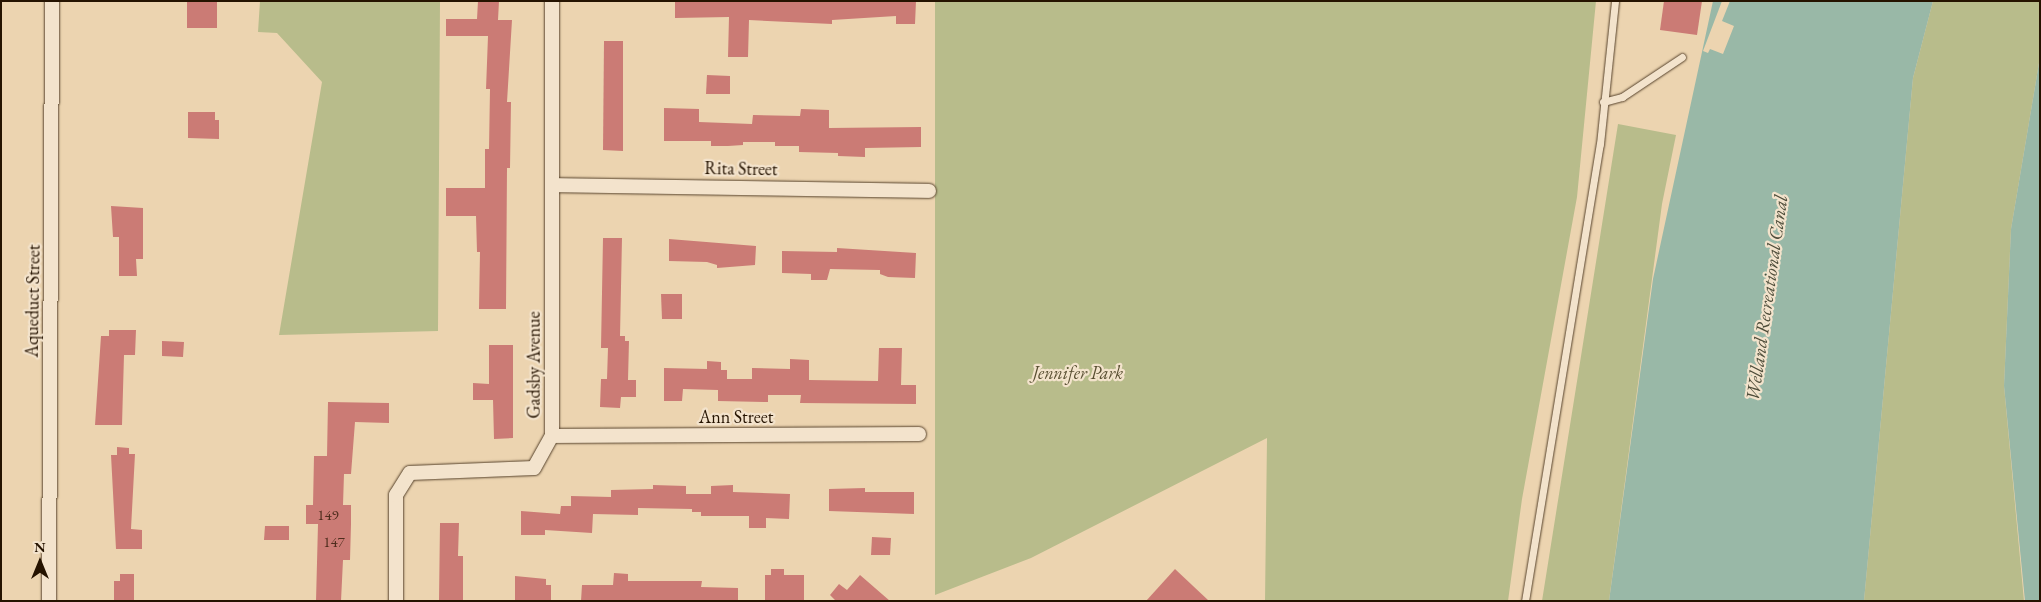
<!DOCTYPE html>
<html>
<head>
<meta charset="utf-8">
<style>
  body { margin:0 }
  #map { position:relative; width:2041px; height:602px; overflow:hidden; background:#ecd4b0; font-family:"EB Garamond",serif }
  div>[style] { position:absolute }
  .green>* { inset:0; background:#b8bc8b }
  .water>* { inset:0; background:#99b8a7 }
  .pier>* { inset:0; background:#ecd4b0 }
  .building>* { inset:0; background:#cb7b75 }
  .roads { filter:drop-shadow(0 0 1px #57432c) drop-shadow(0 0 1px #57432c) }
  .lane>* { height:7px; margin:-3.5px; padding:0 3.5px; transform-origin:3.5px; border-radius:3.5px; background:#f3e3cc }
  .street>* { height:14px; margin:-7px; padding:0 7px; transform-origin:7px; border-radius:7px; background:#f3e3cc }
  span { translate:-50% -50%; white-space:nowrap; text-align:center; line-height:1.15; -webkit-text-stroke:4.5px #f3e3cc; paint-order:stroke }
  .number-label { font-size:15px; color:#4e2d1d }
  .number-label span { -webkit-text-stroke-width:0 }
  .street-label { font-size:18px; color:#251300 }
  .park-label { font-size:18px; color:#584e31; font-style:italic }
  .water-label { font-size:19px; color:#4e4d3a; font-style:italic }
  .frame { position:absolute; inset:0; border:2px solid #251300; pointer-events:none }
  .north { position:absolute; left:15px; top:537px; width:50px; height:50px; -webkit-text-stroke:4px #f3e3cc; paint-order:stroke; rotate:0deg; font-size:14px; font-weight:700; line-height:20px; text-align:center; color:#251300 }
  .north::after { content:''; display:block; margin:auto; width:18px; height:22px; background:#251300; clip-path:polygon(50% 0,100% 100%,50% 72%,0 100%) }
</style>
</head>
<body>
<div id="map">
  <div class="green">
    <i style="clip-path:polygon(260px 1px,440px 1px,438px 331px,279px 335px,322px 82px,277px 33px,258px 32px)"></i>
    <i style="clip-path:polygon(935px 1px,1596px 1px,1577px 197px,1522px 499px,1508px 601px,1265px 601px,1267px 438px,1031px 558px,935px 595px)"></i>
    <i style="clip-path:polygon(1933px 1px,2040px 1px,2040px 57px,2011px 229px,2004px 386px,2024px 601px,1864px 601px,1913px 78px)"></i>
    <i style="clip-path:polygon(1618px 124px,1676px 135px,1662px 204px,1609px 601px,1542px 601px)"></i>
  </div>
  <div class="water">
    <i style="clip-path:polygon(1713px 1px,1933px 1px,1913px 78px,1864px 601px,1609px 601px,1653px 279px)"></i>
    <i style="clip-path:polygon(2040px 57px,2040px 601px,2025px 601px,2004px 386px,2011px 229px)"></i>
  </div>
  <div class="pier">
    <i style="clip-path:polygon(1722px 1px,1730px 1px,1722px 21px,1734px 26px,1723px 54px,1710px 49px,1708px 53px,1703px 51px)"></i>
  </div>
  <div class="building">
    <i style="clip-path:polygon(187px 1px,217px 1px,217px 28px,187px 28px)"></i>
    <i style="clip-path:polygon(478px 1px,499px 1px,498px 20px,512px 20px,507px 102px,511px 102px,510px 168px,507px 168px,506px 309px,479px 309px,480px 252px,477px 252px,476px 216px,446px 216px,446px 188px,485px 188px,485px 149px,489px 149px,490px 89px,486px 89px,488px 36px,446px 36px,446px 19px,477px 19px)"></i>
    <i style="clip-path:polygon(675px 1px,916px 1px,915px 24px,896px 24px,896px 16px,832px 20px,832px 24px,749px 20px,748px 57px,728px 57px,729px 17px,675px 18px)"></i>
    <i style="clip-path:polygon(1664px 1px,1702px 1px,1697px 35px,1660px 30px)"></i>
    <i style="clip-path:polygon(604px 41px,623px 41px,623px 151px,603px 150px)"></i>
    <i style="clip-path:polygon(707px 75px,730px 76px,730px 94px,706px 94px)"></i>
    <i style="clip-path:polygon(664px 108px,699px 109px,699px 122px,752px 124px,753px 115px,800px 116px,801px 109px,829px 110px,829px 128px,921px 127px,921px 147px,865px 148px,865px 157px,838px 156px,838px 153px,799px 152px,799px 146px,775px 146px,775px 142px,743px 142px,743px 145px,728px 146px,711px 146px,711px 141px,664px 141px)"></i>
    <i style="clip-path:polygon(188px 112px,215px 112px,215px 120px,219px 120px,219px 139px,188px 138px)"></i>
    <i style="clip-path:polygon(111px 206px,143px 208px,143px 259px,136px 259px,137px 276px,119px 276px,119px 237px,113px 237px)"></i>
    <i style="clip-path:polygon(603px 238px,622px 238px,620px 336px,625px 336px,625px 341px,629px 341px,628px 380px,636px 380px,636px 397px,621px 397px,620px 408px,600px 407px,601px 379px,607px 379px,608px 348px,601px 348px)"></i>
    <i style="clip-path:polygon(669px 239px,756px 246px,755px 265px,717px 268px,717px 265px,707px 262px,669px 261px)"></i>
    <i style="clip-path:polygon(837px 248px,916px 253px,915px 278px,888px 277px,880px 274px,880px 270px,830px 269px,827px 280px,811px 280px,811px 274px,782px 273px,782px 251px,837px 252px)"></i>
    <i style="clip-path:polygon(661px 294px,682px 294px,682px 319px,662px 319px)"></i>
    <i style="clip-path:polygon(109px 330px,136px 330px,135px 355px,124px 355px,122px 425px,95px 425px,101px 336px,109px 336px)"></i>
    <i style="clip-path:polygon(162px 341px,184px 342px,183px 357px,162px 356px)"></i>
    <i style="clip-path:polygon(489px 345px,513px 345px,513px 438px,494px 439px,493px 400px,473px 400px,473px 383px,489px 384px)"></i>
    <i style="clip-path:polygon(879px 348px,902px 348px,901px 385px,916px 385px,916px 404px,800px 403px,801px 395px,768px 395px,768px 402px,718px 401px,718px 390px,683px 389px,682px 401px,664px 401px,664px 368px,707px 369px,707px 361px,721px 362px,721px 370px,727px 370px,727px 379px,752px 379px,752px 368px,790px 369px,790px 359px,809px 360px,809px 380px,878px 381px)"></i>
    <i style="clip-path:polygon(328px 402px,389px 403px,389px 423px,355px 422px,351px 474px,344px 474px,343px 505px,351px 505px,351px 524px,350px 560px,343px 560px,341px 601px,316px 601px,318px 524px,306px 524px,306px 505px,313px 505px,314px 456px,327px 456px)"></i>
    <i style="clip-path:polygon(117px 447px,129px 448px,129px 454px,135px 454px,131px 529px,142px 530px,142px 549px,116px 549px,111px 455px,117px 455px)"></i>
    <i style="clip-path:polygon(653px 485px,686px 486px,686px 494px,711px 494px,711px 486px,733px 485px,733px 492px,790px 494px,789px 519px,766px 518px,766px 528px,749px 528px,749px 516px,701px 516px,701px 512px,692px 512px,692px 509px,638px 508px,638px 515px,593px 514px,592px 533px,545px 530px,545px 535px,521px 535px,521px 511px,560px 514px,561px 506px,571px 506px,571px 496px,611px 497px,611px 490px,653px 489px)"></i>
    <i style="clip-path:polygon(865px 488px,865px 492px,914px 492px,914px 514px,829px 511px,829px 489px)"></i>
    <i style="clip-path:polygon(440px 523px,459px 523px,458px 556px,463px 556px,463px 601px,439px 601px)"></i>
    <i style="clip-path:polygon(265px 526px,289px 526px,289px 540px,264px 540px)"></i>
    <i style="clip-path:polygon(872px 537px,891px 538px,890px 555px,871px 555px)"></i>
    <i style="clip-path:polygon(771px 569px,784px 569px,784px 575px,804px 575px,804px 600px,765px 601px,765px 575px,771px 575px)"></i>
    <i style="clip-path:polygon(1175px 569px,1209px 601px,1146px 601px)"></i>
    <i style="clip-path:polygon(614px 573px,628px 574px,628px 581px,702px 581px,701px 587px,738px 588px,738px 601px,581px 601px,582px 585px,613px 585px)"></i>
    <i style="clip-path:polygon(120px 574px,134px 574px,134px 601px,114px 601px,114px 581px,120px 581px)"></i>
    <i style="clip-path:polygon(860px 575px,890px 601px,836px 601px,830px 595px,839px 584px,847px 590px)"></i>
    <i style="clip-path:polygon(515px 576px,546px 579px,546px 585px,551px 585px,551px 601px,515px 601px)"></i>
  </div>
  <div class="roads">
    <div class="lane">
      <i style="left:1603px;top:102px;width:20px;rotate:-15deg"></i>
      <i style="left:1622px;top:97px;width:72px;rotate:-33.7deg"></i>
      <i style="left:1525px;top:601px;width:463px;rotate:-80.7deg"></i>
      <i style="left:1600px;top:144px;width:144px;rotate:-84deg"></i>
    </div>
    <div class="street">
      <i style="left:553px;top:185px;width:376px;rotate:0.9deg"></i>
      <i style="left:552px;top:436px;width:367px;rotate:-0.3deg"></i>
      <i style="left:49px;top:601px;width:600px;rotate:-89.71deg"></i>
      <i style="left:396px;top:601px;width:106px;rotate:-90deg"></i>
      <i style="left:396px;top:495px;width:26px;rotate:-58deg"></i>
      <i style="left:410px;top:473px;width:124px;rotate:-2.3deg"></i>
      <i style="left:534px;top:468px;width:37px;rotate:-61deg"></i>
      <i style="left:552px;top:436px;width:435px;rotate:-90deg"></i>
    </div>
  </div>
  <div class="number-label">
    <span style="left:328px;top:515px">149</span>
    <span style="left:334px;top:542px">147</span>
  </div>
  <div class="street-label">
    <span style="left:741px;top:169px;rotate:1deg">Rita Street</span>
    <span style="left:33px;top:301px;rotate:-89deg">Aqueduct Street</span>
    <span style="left:534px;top:365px;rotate:-90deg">Gadsby Avenue</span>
    <span style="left:736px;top:417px">Ann Street</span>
  </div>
  <div class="park-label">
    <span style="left:1078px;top:373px">Jennifer Park</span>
  </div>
  <div class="water-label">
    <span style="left:1767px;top:298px;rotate:-82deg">Welland Recreational Canal</span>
  </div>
  <div class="frame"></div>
  <div class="north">N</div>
</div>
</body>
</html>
